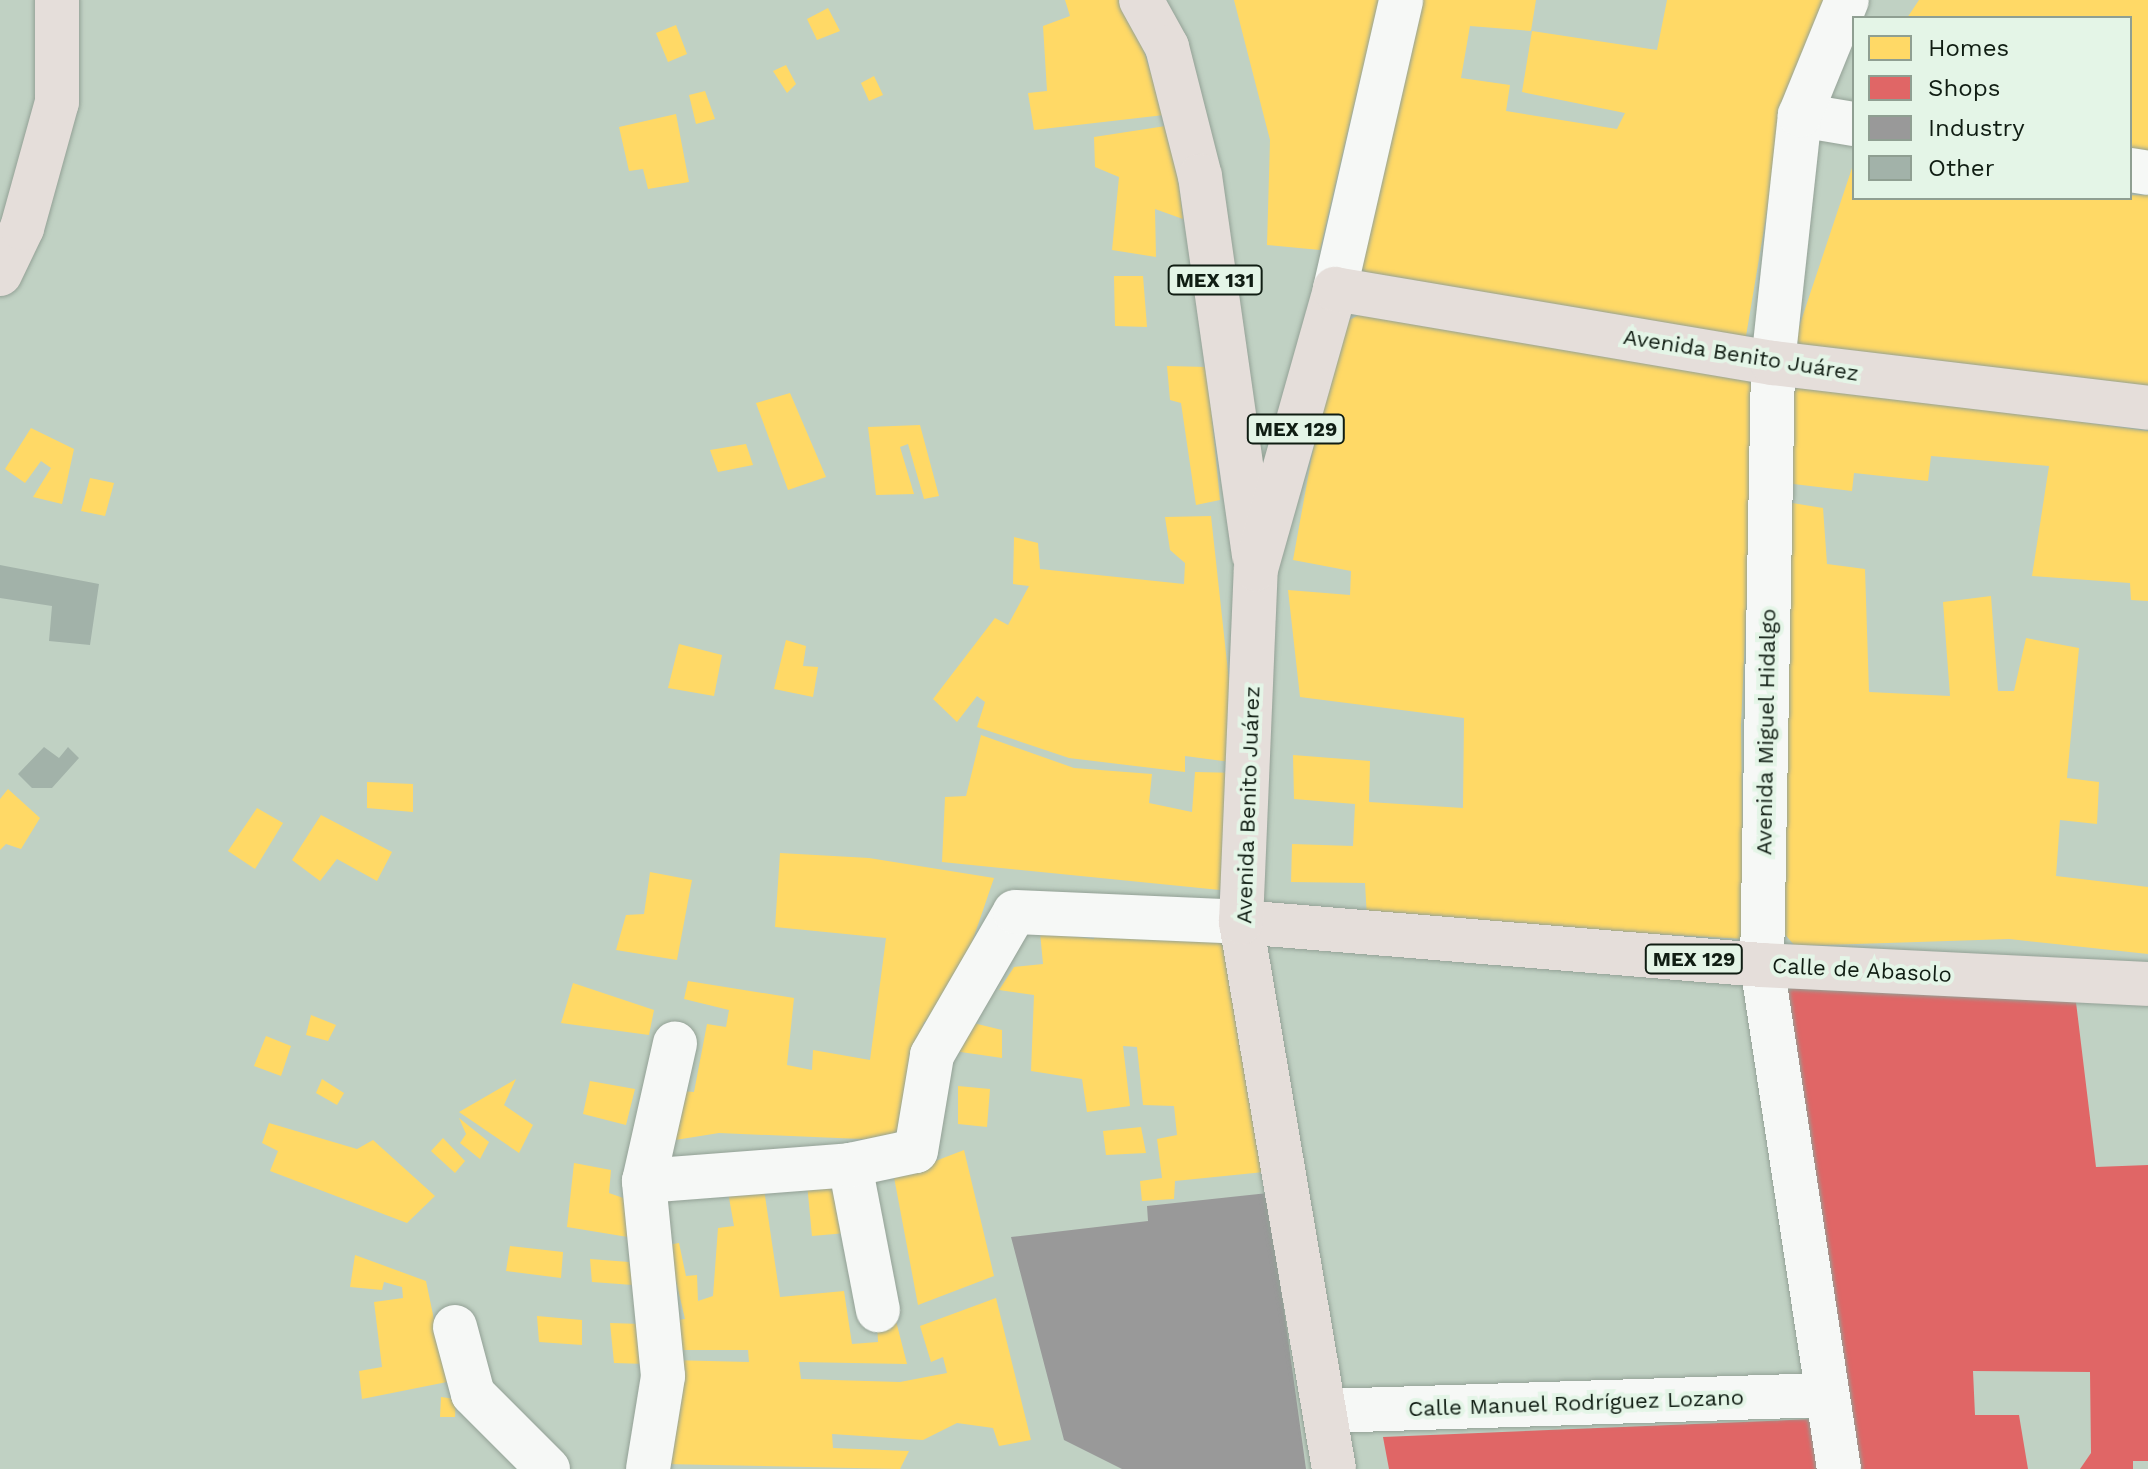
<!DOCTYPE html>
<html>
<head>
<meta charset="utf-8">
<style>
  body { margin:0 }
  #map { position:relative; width:2148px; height:1469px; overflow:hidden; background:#c0d1c3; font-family:"Work Sans",sans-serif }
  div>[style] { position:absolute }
  .homes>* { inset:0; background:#ffd966 }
  .shops>* { inset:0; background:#e06666 }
  .industry>* { inset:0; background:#999 }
  .building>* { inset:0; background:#a2b2a9 }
  .roads { filter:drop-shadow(0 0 2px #93a196) drop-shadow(0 0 2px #93a196) }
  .minor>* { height:44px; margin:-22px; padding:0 22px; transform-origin:22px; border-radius:22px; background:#f6f8f6 }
  .major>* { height:44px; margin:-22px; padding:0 22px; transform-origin:22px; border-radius:22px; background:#e5deda }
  span { translate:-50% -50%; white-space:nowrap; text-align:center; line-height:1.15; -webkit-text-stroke:8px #e4f5e7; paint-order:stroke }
  .shield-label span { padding:2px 6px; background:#e4f5e7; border:2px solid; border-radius:6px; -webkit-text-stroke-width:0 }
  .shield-label { font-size:20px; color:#101d13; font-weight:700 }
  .street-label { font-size:22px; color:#101d13 }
  .legend { position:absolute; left:1852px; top:16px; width:280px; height:184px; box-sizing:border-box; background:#e4f5e7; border:2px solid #8f9f92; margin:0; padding:10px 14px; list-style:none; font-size:24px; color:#101d13 }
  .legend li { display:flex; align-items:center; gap:16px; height:40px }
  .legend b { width:40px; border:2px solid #8f9f92 }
</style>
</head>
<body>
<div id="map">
  <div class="homes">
    <i style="clip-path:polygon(1065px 0,1128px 0,1164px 115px,1034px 130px,1028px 93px,1047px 91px,1043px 26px,1070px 16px)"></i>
    <i style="clip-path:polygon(1234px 0,1379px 0,1320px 250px,1267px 245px,1270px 140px)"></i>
    <i style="clip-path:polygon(1415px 0,1536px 0,1531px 31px,1470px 26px,1461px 78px,1510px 85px,1506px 111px,1617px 129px,1625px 113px,1522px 92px,1532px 31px,1657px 50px,1667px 0,1836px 0,1780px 134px,1745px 342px,1345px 274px)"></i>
    <i style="clip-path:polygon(1919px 0,2148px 0,2148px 151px,2130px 149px,2130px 18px,1907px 18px)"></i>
    <i style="clip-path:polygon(828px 8px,840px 31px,817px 40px,807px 19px)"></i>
    <i style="clip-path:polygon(676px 25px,687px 54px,668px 62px,656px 33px)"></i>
    <i style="clip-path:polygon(786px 65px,796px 84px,787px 93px,773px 71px)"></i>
    <i style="clip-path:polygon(874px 76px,883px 95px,869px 101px,861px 83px)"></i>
    <i style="clip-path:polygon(705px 91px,715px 119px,696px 124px,689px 95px)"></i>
    <i style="clip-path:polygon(676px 114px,689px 182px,648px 189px,643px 169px,629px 171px,619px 127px)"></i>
    <i style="clip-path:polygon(1172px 125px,1183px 219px,1155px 209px,1156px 257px,1112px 250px,1119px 177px,1095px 167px,1094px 137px)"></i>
    <i style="clip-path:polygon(1853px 165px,1854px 198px,2148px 195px,2148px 398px,1791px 351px)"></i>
    <i style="clip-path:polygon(1114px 276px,1143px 276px,1147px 327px,1115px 326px)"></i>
    <i style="clip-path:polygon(1364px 312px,1757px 378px,1741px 725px,1744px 939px,1367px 918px,1365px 883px,1291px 882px,1292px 844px,1353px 846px,1355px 804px,1294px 799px,1293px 755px,1370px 761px,1369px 802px,1463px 808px,1464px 718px,1300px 697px,1288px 590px,1350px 595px,1351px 571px,1293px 560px,1335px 328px)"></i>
    <i style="clip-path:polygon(1167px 366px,1207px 367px,1220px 500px,1196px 505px,1181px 403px,1170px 400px)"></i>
    <i style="clip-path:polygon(1785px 382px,2148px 431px,2148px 601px,2131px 600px,2130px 583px,2032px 576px,2049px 466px,1931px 456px,1928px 481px,1854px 473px,1852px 491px,1785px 483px)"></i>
    <i style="clip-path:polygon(790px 393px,826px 477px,788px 490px,756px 403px)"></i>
    <i style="clip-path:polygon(920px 425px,939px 496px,924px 499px,908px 444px,900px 447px,914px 494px,876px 495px,868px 427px)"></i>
    <i style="clip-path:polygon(31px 428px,74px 449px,62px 504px,33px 497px,51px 468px,41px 461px,25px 483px,5px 469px)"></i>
    <i style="clip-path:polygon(746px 444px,753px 465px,718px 472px,710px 450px)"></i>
    <i style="clip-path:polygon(90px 478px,114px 483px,105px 516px,81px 511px)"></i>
    <i style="clip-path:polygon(1786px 502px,1823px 508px,1827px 564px,1865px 569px,1869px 692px,1950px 696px,1943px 602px,1991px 596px,1998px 691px,2014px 691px,2026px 638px,2079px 648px,2067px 778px,2099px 782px,2097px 824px,2060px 820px,2056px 876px,2148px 887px,2148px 954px,2009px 939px,1795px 946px,1782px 931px)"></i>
    <i style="clip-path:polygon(1211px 516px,1238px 763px,1185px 756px,1185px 772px,1069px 758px,977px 727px,985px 702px,977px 696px,957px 722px,933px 699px,995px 618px,1008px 625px,1029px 586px,1013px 584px,1014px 537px,1038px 543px,1040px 569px,1184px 584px,1185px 563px,1170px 550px,1165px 517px)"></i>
    <i style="clip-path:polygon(786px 640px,806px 646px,803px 666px,818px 667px,813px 697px,774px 689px)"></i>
    <i style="clip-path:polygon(679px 644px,722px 655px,714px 696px,668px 688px)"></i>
    <i style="clip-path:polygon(981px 735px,1074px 768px,1152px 774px,1149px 803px,1192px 812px,1195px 772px,1239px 773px,1230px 891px,942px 862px,945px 797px,966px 796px)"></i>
    <i style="clip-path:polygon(367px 782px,413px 784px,413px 812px,367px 808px)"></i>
    <i style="clip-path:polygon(8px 789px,40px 818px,21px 849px,6px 844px,0 850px,0 799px)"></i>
    <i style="clip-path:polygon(257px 808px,283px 823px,255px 869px,228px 851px)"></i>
    <i style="clip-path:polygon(321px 815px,392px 852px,377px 881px,337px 859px,320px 881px,292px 860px)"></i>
    <i style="clip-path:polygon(780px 853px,869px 858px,994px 878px,955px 992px,935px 1020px,924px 1022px,919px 1048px,911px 1047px,898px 1132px,884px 1140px,719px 1133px,669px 1141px,681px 1091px,694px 1092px,707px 1024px,726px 1027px,729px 1010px,684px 999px,688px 981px,794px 998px,787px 1065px,812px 1070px,813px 1050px,870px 1060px,886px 938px,775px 927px)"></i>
    <i style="clip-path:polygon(650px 872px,692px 880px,677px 960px,616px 950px,626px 915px,644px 914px)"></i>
    <i style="clip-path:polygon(1094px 922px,1237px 925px,1264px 1172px,1175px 1181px,1174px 1199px,1142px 1201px,1140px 1181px,1162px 1178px,1157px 1139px,1177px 1135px,1174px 1106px,1143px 1105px,1137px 1047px,1123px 1046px,1130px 1106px,1087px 1112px,1082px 1079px,1031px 1071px,1034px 995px,999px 990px,1014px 967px,1043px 964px,1040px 932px,1094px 939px)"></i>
    <i style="clip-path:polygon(573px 983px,654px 1010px,649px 1035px,561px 1023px)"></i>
    <i style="clip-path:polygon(311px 1015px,336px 1025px,328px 1041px,306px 1035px)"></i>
    <i style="clip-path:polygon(965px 1021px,1002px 1030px,1002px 1058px,947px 1050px)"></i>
    <i style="clip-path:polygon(266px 1036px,291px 1046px,281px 1076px,254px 1066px)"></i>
    <i style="clip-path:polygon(322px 1079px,344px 1093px,337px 1105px,316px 1093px)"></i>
    <i style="clip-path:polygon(516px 1079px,504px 1105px,533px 1125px,519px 1153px,459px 1112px)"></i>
    <i style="clip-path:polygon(590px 1081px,635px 1089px,626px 1125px,583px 1114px)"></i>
    <i style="clip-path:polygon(958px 1086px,990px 1089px,987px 1127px,958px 1124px)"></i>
    <i style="clip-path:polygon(459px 1118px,489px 1142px,480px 1159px,460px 1143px,466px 1134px)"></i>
    <i style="clip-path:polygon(269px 1123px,357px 1149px,373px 1140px,435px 1196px,407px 1223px,270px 1171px,278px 1151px,262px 1143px)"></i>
    <i style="clip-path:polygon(1141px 1127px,1146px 1153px,1106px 1155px,1103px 1131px)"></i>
    <i style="clip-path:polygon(443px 1138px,465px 1161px,455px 1173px,431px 1151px)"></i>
    <i style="clip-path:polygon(964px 1150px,994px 1276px,918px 1305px,894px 1177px)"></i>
    <i style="clip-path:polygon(574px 1163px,611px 1170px,609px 1193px,629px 1200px,634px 1238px,567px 1227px)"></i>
    <i style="clip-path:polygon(838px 1170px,846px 1233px,812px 1236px,806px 1173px)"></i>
    <i style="clip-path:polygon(764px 1189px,780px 1297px,844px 1291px,852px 1344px,878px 1342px,877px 1323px,896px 1321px,907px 1364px,799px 1362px,801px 1379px,900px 1382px,947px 1373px,943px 1357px,931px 1362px,920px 1326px,996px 1298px,1031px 1440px,999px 1446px,993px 1428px,957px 1423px,923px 1440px,832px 1434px,833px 1448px,909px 1451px,900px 1469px,664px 1464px,670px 1360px,749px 1362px,748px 1350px,668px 1350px,662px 1322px,685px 1319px,676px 1281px,659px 1283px,656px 1247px,679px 1243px,686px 1276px,697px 1275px,698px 1301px,713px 1296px,718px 1228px,734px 1226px,728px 1192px)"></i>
    <i style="clip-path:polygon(510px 1246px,563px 1252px,561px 1278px,506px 1271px)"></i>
    <i style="clip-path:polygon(355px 1255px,426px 1281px,447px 1382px,362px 1399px,359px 1371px,382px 1367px,374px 1302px,403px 1298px,402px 1287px,384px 1282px,382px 1290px,350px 1287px)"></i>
    <i style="clip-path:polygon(590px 1259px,629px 1262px,633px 1285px,592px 1282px)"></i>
    <i style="clip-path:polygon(537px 1316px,582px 1320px,582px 1345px,539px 1342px)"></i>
    <i style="clip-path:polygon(610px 1323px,641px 1324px,646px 1364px,614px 1363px)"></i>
    <i style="clip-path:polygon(441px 1397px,456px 1399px,455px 1417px,440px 1417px)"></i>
  </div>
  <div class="shops">
    <i style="clip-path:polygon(1779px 981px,2075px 994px,2096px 1167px,2148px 1165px,2148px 1461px,2133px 1461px,2133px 1469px,2080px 1469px,2091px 1453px,2090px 1372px,1973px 1371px,1975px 1415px,2019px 1415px,2028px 1469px,1860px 1469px)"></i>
    <i style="clip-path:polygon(1813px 1419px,1821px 1469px,1389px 1469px,1383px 1437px)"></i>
  </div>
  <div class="industry">
    <i style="clip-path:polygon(1268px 1193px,1306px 1469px,1122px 1469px,1064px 1440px,1011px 1237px,1148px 1221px,1147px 1206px)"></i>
  </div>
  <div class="building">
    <i style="clip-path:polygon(0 565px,99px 584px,90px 645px,49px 641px,52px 606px,0 598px)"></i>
    <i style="clip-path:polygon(44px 747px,59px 758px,68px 747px,79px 758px,52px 788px,32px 788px,18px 774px)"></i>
  </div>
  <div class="roads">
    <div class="minor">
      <i style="left:1800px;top:115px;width:55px;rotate:9.5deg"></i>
      <i style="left:2130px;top:170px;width:18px;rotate:9deg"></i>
      <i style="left:1335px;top:289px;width:296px;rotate:-77.1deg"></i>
      <i style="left:850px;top:1165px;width:148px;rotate:79.1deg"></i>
      <i style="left:644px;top:1181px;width:207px;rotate:-4.4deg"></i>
      <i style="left:850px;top:1165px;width:67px;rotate:-12deg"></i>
      <i style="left:916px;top:1151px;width:97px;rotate:-80.5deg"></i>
      <i style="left:932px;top:1055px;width:165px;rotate:-59.9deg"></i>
      <i style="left:1015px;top:912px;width:226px;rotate:2.5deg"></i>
      <i style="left:455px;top:1327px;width:69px;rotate:75deg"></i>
      <i style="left:473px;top:1394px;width:106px;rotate:45deg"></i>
      <i style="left:1326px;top:1411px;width:500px;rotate:-1.83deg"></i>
      <i style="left:648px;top:1469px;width:94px;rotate:-80.8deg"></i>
      <i style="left:663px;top:1376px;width:196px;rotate:-95.6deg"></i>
      <i style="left:644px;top:1181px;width:141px;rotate:-77.3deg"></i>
      <i style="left:1839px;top:1469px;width:510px;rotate:-98.69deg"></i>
      <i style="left:1762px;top:965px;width:602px;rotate:-88.95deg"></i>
      <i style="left:1773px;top:363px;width:249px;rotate:-83.8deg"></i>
      <i style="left:1800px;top:115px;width:124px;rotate:-67.8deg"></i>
    </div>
    <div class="major">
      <i style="left:1141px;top:0;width:54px;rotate:61deg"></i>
      <i style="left:1167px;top:47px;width:133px;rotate:75.7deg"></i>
      <i style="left:1200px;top:176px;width:383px;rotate:81.9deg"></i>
      <i style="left:0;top:274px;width:51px;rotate:-64.4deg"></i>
      <i style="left:22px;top:228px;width:131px;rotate:-74.5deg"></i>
      <i style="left:57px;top:102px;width:102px;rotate:-90deg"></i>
      <i style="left:1241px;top:922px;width:523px;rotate:4.72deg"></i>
      <i style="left:1762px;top:965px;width:386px;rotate:2.8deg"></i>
      <i style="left:1334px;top:1469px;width:555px;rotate:-99.65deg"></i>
      <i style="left:1241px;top:922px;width:353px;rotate:-87.6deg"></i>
      <i style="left:1256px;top:569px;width:291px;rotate:-74.2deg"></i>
      <i style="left:1335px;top:289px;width:444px;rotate:9.6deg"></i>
      <i style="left:1773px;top:363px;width:378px;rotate:6.8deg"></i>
    </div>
  </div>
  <div class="shield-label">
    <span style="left:1215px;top:280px">MEX 131</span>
    <span style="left:1296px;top:429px">MEX 129</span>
    <span style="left:1694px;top:959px">MEX 129</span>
  </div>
  <div class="street-label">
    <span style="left:1741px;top:355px;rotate:9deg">Avenida Benito Juárez</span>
    <span style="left:1766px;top:732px;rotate:-89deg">Avenida Miguel Hidalgo</span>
    <span style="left:1248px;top:805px;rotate:-88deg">Avenida Benito Juárez</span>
    <span style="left:1862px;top:970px;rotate:3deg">Calle de Abasolo</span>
    <span style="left:1576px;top:1403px;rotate:-2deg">Calle Manuel Rodríguez Lozano</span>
  </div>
  <ul class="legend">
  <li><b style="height:22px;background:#ffd966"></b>Homes</li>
  <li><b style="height:22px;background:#e06666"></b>Shops</li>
  <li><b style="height:22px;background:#999"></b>Industry</li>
  <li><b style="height:22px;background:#a2b2a9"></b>Other</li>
  </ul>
</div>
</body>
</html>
